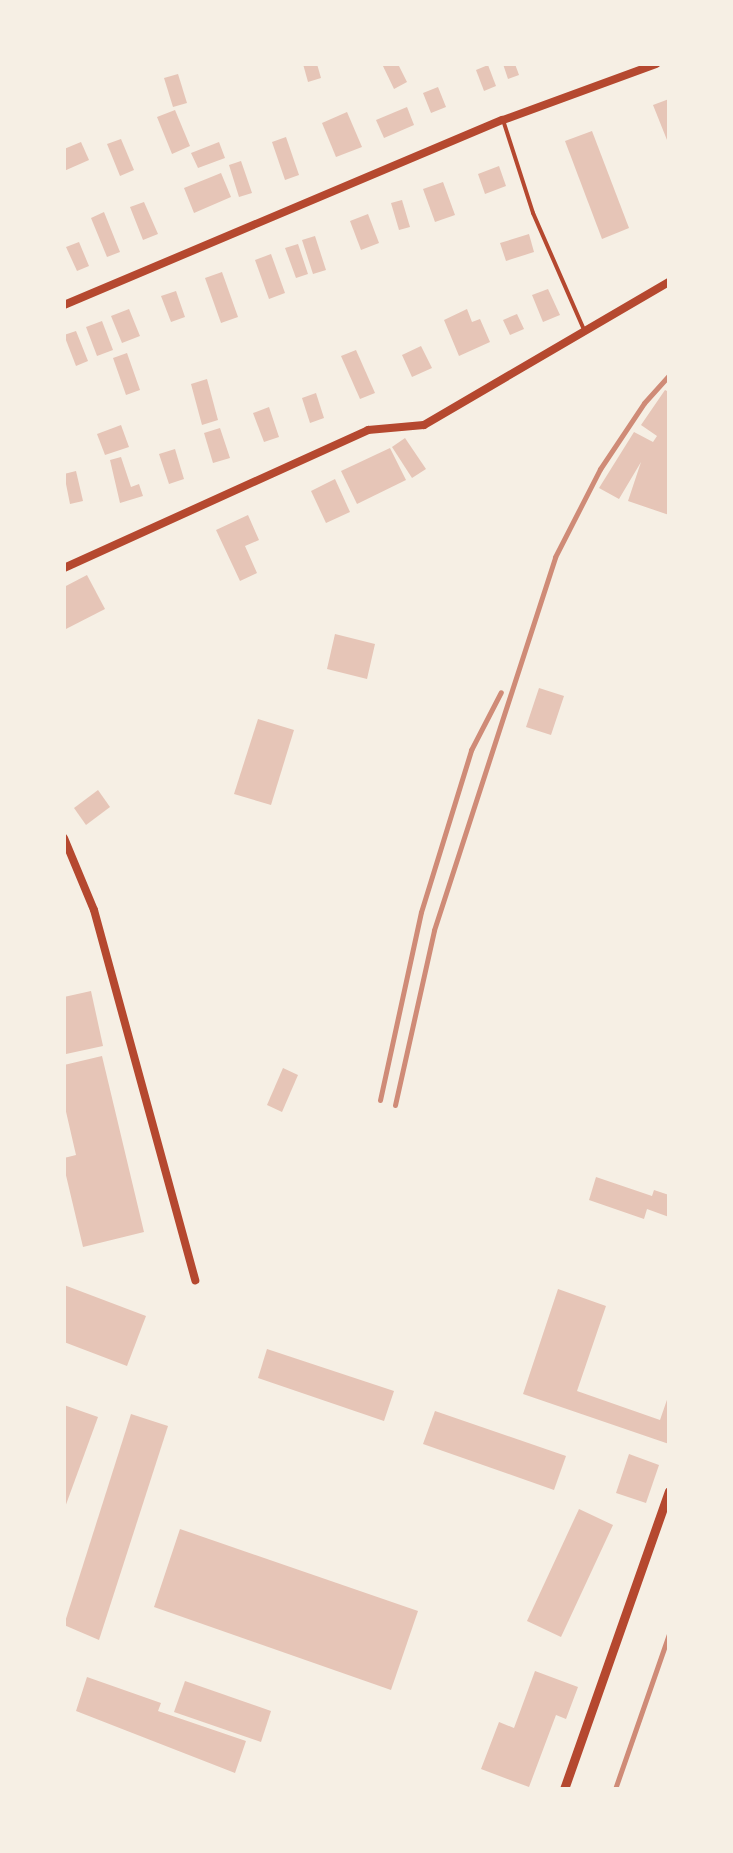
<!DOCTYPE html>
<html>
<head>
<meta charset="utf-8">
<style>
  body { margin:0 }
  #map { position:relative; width:733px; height:1853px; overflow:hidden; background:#f6efe4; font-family:"Open Sans",sans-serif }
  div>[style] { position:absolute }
  .building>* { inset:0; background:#e6c5b7 }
  .service>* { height:4px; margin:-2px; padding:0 2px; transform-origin:2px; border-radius:2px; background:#b5482f }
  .minor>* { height:8px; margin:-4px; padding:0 4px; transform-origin:4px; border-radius:4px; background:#b5482f }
  .tertiary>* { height:9px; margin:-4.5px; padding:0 4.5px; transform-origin:4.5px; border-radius:4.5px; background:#b5482f }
  .rail>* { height:5px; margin:-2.5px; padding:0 2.5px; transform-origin:2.5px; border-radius:2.5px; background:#cf8b77 }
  span { translate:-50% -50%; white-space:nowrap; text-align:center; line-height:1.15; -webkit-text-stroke:7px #f6efe4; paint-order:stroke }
  .frame { position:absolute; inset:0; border:66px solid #f6efe4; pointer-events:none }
</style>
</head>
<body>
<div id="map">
  <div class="building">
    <i style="clip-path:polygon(303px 64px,317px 64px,321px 78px,308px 82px)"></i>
    <i style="clip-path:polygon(382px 64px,398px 64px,407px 82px,394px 89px)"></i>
    <i style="clip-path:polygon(503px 64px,515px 64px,519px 75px,508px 79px)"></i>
    <i style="clip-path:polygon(488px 65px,496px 86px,484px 91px,476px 70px)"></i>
    <i style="clip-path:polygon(178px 74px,187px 103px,173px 107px,164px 78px)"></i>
    <i style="clip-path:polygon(438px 87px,446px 107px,431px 113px,423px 93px)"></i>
    <i style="clip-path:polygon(669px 99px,669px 145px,653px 105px)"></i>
    <i style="clip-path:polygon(407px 107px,414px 125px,384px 138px,376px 120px)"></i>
    <i style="clip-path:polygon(175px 110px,190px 146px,172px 154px,157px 117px)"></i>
    <i style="clip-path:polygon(347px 112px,362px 147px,336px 157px,322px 123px)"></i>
    <i style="clip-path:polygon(592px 131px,629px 228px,602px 239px,565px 141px)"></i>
    <i style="clip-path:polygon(286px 137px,299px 175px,285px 180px,272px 142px)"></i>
    <i style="clip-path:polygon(121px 139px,134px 170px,120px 176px,107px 144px)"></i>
    <i style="clip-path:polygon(81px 142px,89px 160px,64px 171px,64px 149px)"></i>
    <i style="clip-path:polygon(219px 142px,225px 158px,198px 168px,191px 153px)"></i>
    <i style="clip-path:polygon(241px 161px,252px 193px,239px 197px,229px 165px)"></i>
    <i style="clip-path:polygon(499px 166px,506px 186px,485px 194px,478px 174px)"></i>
    <i style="clip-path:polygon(221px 173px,231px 197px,194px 213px,184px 188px)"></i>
    <i style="clip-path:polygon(443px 182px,455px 215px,435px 222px,423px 189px)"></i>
    <i style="clip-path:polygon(402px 200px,410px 227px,399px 230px,391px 203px)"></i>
    <i style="clip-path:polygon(144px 202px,158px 234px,143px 240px,130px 207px)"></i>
    <i style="clip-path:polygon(104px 212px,120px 252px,107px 257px,91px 218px)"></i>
    <i style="clip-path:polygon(368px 214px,379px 243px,361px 250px,350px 221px)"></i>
    <i style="clip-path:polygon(529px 234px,534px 252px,506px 261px,500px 243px)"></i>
    <i style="clip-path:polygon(315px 236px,326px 270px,313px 274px,302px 240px)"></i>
    <i style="clip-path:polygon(79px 242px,89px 266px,77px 271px,66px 247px)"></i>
    <i style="clip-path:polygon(298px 244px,308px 274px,296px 278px,285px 248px)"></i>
    <i style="clip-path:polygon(271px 254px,285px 293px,269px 299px,255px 260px)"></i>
    <i style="clip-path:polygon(222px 272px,238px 317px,221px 323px,205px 278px)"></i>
    <i style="clip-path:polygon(548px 289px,560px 315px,543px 322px,532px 295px)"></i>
    <i style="clip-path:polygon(176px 291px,185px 317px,171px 322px,161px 296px)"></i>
    <i style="clip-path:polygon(129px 309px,140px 336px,122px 343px,111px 316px)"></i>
    <i style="clip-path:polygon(467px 309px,472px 322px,480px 319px,490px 342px,459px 356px,444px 320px)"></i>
    <i style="clip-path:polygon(517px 314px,524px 329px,510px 335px,503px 320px)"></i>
    <i style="clip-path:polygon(102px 321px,113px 350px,97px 356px,86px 327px)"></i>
    <i style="clip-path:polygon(76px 331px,88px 361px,76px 366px,64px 335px)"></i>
    <i style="clip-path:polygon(421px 346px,432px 368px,412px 377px,402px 355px)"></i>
    <i style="clip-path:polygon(356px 350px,375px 393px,360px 399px,341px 356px)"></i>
    <i style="clip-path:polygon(127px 353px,140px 390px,126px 395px,113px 358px)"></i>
    <i style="clip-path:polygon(207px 379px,218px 420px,202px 425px,191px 384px)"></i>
    <i style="clip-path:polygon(665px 390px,669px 392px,669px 515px,628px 501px,641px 462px,619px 499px,599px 488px,634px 432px,653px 442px,657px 436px,641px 425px)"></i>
    <i style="clip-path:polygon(316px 393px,324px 418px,310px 423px,302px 398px)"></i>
    <i style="clip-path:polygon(269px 407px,279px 437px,264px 442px,253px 413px)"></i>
    <i style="clip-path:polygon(121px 425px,129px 447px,105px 455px,97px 434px)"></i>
    <i style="clip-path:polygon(220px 428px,230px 458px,213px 463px,204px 433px)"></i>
    <i style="clip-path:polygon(405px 438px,426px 469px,412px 478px,392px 447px)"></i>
    <i style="clip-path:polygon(390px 448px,406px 480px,357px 504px,341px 471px)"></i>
    <i style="clip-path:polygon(175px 449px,184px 479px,169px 484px,159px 454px)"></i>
    <i style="clip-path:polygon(121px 457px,131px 487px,139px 484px,143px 496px,120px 503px,110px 460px)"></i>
    <i style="clip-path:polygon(76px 471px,83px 501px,70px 504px,64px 474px)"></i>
    <i style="clip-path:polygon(335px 479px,350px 512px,326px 523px,311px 491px)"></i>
    <i style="clip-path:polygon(248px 515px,259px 540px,245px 546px,257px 573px,240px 581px,216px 530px)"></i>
    <i style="clip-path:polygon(87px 575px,105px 609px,64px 630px,64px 587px)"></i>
    <i style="clip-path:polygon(335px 634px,375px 644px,367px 679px,327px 669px)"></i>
    <i style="clip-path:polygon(539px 688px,564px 696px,551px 735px,526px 727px)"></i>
    <i style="clip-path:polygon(258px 719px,294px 730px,271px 805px,234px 794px)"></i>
    <i style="clip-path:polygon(98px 790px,110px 807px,86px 825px,74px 808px)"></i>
    <i style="clip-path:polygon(91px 991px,103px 1046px,66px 1054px,64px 997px)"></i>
    <i style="clip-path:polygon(102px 1056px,144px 1232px,83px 1247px,64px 1167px,64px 1158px,76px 1155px,64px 1103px,64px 1065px)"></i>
    <i style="clip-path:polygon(283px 1068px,298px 1075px,282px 1112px,267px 1105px)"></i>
    <i style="clip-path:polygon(596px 1177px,652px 1196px,654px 1190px,669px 1195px,669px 1217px,647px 1209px,644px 1219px,589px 1200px)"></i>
    <i style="clip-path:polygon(64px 1285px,146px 1316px,127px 1366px,64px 1342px)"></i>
    <i style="clip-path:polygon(558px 1289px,606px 1306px,577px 1391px,660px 1420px,669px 1394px,669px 1444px,523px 1394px)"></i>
    <i style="clip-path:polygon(267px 1349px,394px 1391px,384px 1421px,258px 1378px)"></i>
    <i style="clip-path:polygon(64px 1405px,98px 1417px,64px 1510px)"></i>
    <i style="clip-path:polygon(435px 1411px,566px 1456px,554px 1490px,423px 1444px)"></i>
    <i style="clip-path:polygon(131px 1414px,168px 1426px,99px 1640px,64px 1625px)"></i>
    <i style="clip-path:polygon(629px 1454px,659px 1465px,646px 1503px,616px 1493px)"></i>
    <i style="clip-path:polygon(579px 1509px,613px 1525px,561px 1637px,527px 1621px)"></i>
    <i style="clip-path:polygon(180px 1529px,418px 1611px,391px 1690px,154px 1607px)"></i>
    <i style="clip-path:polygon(535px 1671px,578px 1687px,566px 1719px,556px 1715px,529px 1787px,481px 1769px,499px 1722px,514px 1728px)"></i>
    <i style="clip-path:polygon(87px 1677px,161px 1703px,158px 1711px,246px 1741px,235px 1773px,76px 1711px)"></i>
    <i style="clip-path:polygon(185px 1681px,271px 1711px,261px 1742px,174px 1712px)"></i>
  </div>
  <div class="service">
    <i style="left:503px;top:120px;width:98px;rotate:72.1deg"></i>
    <i style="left:533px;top:213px;width:128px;rotate:66.4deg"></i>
  </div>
  <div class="minor">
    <i style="left:64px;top:305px;width:476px;rotate:-22.9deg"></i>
    <i style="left:503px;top:120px;width:163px;rotate:-20.1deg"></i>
    <i style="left:64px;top:568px;width:334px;rotate:-24.4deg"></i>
    <i style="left:368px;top:430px;width:56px;rotate:-5.1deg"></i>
    <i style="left:424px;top:425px;width:284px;rotate:-30.3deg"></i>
    <i style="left:64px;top:838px;width:78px;rotate:67.4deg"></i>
    <i style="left:94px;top:910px;width:384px;rotate:74.7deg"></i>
  </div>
  <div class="tertiary">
    <i style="left:564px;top:1789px;width:316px;rotate:-70.6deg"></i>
  </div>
  <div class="rail">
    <i style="left:380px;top:1100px;width:192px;rotate:-77.7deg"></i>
    <i style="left:421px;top:912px;width:170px;rotate:-72.8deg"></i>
    <i style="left:471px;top:750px;width:65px;rotate:-62.7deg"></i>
    <i style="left:395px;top:1105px;width:179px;rotate:-77.4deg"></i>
    <i style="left:434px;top:930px;width:392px;rotate:-72deg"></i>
    <i style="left:555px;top:557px;width:99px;rotate:-62.9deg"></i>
    <i style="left:600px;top:469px;width:79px;rotate:-56.3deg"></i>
    <i style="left:644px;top:403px;width:38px;rotate:-48deg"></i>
    <i style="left:615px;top:1789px;width:164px;rotate:-70.8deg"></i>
  </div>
  <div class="frame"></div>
</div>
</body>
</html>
